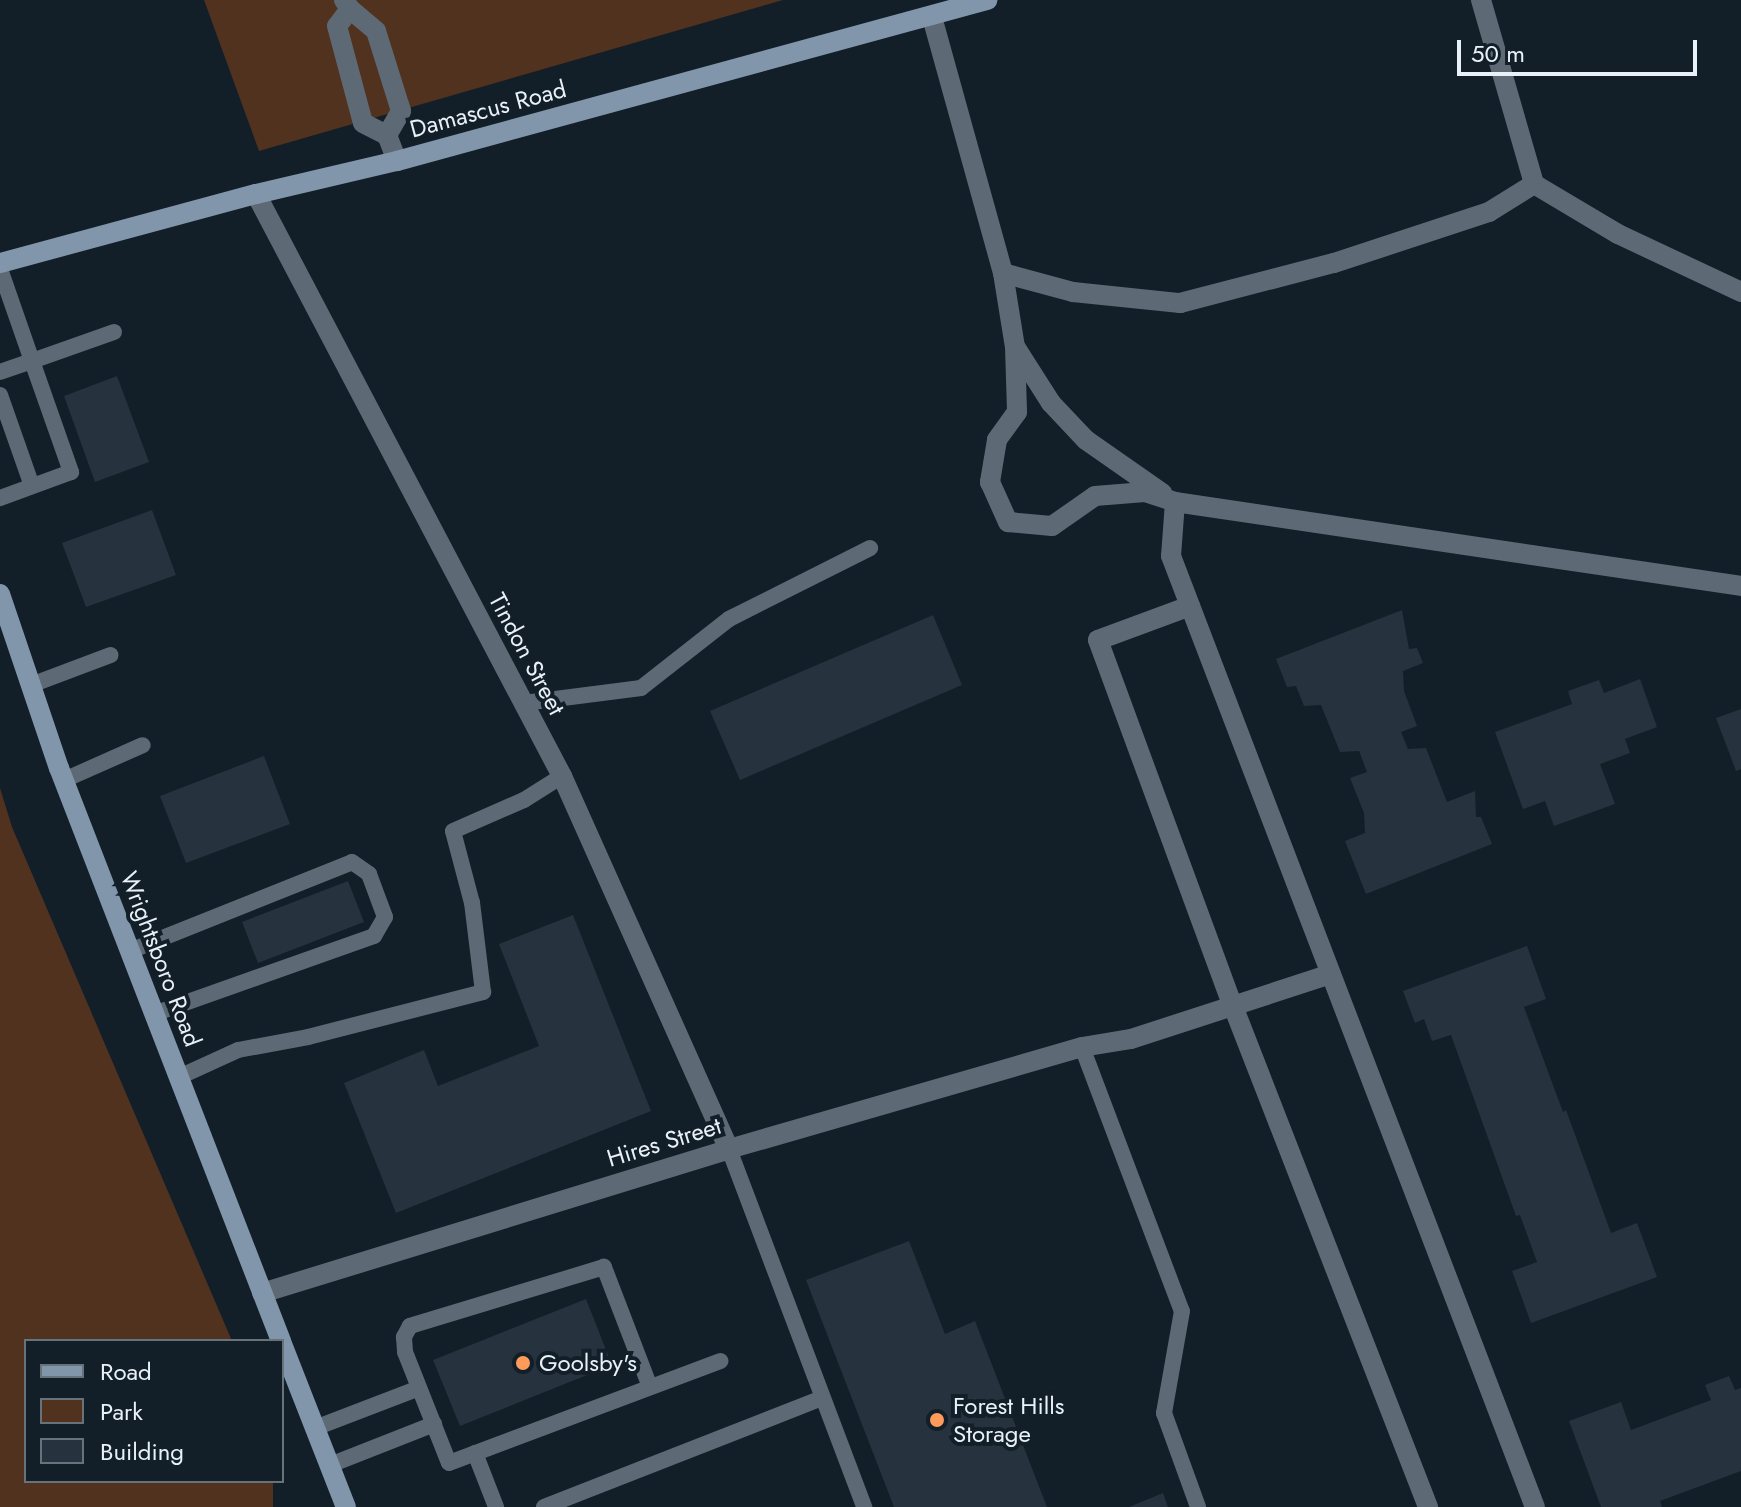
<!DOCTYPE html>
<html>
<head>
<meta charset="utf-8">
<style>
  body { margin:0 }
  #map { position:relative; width:1741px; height:1507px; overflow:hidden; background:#121e28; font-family:Jost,sans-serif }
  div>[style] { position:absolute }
  .green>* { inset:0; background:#50321f }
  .building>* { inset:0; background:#26323e }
  .lane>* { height:16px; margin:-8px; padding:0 8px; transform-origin:8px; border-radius:8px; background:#5d6a76 }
  .street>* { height:20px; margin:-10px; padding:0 10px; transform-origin:10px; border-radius:10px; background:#5d6a76 }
  .secondary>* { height:20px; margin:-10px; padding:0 10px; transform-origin:10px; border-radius:10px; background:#8296ab }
  .dots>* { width:22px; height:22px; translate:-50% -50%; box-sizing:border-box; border:4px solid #121e28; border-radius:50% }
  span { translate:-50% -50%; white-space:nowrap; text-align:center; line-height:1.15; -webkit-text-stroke:8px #121e28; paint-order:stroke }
  .street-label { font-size:24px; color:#e9f1f8 }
  .poi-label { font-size:24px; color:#e9f1f8 }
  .left { translate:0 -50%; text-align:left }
  .legend { position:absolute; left:24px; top:1339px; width:260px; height:144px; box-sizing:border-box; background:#121e28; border:2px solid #68727b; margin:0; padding:10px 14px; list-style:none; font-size:24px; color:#e9f1f8 }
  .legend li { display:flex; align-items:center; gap:16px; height:40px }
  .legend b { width:40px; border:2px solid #68727b }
  .scale { position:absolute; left:1457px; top:40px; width:240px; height:36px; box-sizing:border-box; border:4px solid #e9f1f8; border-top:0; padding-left:10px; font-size:24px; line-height:28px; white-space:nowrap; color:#e9f1f8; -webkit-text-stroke:6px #121e28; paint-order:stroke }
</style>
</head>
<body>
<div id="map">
  <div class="green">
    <i style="clip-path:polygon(204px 0,783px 0,259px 151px)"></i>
    <i style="clip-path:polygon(0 788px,12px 827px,232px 1341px,26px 1341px,26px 1481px,273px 1481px,273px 1507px,0 1507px)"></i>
  </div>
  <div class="building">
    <i style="clip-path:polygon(117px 376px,149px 462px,95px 482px,64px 396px)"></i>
    <i style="clip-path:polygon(152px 510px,176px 575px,86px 607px,62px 543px)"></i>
    <i style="clip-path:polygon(1402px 610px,1409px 649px,1417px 648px,1423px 663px,1403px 671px,1404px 691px,1417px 726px,1401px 732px,1408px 749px,1426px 748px,1447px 802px,1475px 791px,1476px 817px,1481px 817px,1492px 844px,1366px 894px,1345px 841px,1365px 833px,1364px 813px,1350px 778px,1367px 772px,1359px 751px,1340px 752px,1321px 705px,1304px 706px,1296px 686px,1287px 687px,1276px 659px)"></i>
    <i style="clip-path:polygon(933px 615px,962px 685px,740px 780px,710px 711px)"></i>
    <i style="clip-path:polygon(1640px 679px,1657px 727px,1625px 739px,1630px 753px,1600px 764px,1615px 804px,1554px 826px,1545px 801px,1523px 809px,1495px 732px,1572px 704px,1568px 691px,1599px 680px,1604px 693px)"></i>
    <i style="clip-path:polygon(1741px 709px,1741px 769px,1736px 771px,1716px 718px)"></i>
    <i style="clip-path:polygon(264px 756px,290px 824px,186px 863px,160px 796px)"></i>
    <i style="clip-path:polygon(348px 881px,364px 922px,258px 963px,242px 922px)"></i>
    <i style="clip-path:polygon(573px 915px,651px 1111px,396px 1213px,344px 1083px,424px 1050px,438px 1086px,539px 1046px,499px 944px)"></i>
    <i style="clip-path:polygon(1527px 946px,1546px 999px,1524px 1007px,1563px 1112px,1566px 1110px,1611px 1233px,1637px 1223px,1657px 1277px,1531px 1323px,1512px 1271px,1537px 1262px,1520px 1215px,1516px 1216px,1451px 1035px,1432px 1041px,1424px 1019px,1415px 1023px,1403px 991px)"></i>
    <i style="clip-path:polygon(909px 1241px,945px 1334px,975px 1321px,1047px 1507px,894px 1507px,806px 1280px)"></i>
    <i style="clip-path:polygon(586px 1299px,612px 1365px,460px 1426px,433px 1360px)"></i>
    <i style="clip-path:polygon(1729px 1376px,1735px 1390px,1741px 1388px,1741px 1471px,1660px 1501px,1662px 1507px,1601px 1507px,1569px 1421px,1621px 1402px,1631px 1430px,1711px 1400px,1705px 1385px)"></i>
    <i style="clip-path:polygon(1163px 1493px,1168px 1507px,1129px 1507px)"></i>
  </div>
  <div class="lane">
    <i style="left:0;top:269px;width:97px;rotate:70.8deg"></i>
    <i style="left:32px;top:361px;width:87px;rotate:-19.5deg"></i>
    <i style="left:0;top:372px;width:34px;rotate:-19deg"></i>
    <i style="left:32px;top:361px;width:118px;rotate:70.6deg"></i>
    <i style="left:71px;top:472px;width:76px;rotate:159.9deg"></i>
    <i style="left:0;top:395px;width:96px;rotate:70.6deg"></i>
    <i style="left:31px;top:685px;width:85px;rotate:-20.6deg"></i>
    <i style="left:524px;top:703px;width:118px;rotate:-7.3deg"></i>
    <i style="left:641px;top:688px;width:112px;rotate:-38.1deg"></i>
    <i style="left:729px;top:619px;width:158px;rotate:-26.7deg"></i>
    <i style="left:64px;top:780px;width:86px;rotate:-23.9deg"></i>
    <i style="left:130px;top:951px;width:239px;rotate:-21.8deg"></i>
    <i style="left:352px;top:862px;width:21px;rotate:35deg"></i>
    <i style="left:369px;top:874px;width:46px;rotate:69.6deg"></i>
    <i style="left:385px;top:917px;width:22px;rotate:120deg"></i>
    <i style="left:374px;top:936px;width:233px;rotate:160.5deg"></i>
    <i style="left:1082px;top:1047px;width:282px;rotate:69.3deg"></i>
    <i style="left:1182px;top:1311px;width:104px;rotate:100deg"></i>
    <i style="left:1164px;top:1413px;width:100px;rotate:70.1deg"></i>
    <i style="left:179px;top:1077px;width:65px;rotate:-24.6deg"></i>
    <i style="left:238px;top:1050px;width:71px;rotate:-10.5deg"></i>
    <i style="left:308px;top:1037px;width:181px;rotate:-14.4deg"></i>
    <i style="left:483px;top:992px;width:90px;rotate:-97deg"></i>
    <i style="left:472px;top:903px;width:74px;rotate:-104.8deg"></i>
    <i style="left:453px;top:831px;width:77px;rotate:-23.6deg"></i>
    <i style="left:524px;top:800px;width:45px;rotate:-32.3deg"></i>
    <i style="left:729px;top:1149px;width:383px;rotate:69.3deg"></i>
    <i style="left:650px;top:1387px;width:129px;rotate:-111deg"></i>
    <i style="left:604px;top:1267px;width:203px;rotate:163.1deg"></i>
    <i style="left:410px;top:1326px;width:13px;rotate:119deg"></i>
    <i style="left:404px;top:1337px;width:15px;rotate:86deg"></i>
    <i style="left:405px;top:1352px;width:119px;rotate:68.4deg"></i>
    <i style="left:449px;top:1463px;width:290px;rotate:-20.6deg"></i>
    <i style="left:315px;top:1428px;width:111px;rotate:-21deg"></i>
    <i style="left:475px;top:1453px;width:58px;rotate:68.7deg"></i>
    <i style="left:330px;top:1465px;width:112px;rotate:-21.5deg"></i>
    <i style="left:544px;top:1507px;width:299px;rotate:-21.4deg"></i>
  </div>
  <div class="street">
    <i style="left:344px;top:0;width:11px;rotate:56deg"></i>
    <i style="left:350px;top:9px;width:34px;rotate:40deg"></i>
    <i style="left:376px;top:31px;width:84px;rotate:72.6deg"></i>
    <i style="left:401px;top:111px;width:28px;rotate:120deg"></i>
    <i style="left:1481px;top:0;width:191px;rotate:73.9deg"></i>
    <i style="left:1534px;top:184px;width:98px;rotate:30.8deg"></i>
    <i style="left:1618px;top:234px;width:136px;rotate:25.2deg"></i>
    <i style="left:350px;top:9px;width:21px;rotate:127deg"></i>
    <i style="left:337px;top:26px;width:100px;rotate:75deg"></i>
    <i style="left:363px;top:123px;width:27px;rotate:27deg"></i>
    <i style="left:387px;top:135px;width:28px;rotate:69deg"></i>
    <i style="left:932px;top:17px;width:266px;rotate:74.5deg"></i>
    <i style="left:1003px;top:273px;width:75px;rotate:80.8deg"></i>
    <i style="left:1015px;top:347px;width:65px;rotate:88.2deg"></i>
    <i style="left:1017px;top:412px;width:34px;rotate:126deg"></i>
    <i style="left:997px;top:440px;width:43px;rotate:99.5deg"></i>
    <i style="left:990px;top:482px;width:44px;rotate:65.8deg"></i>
    <i style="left:1008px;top:522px;width:44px;rotate:5.2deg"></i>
    <i style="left:1052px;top:526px;width:52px;rotate:-34.9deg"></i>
    <i style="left:1095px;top:496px;width:50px;rotate:-4.6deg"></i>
    <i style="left:1145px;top:492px;width:32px;rotate:18deg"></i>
    <i style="left:1175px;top:502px;width:572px;rotate:8.44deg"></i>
    <i style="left:256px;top:194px;width:658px;rotate:62.27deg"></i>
    <i style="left:562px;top:776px;width:409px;rotate:65.9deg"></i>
    <i style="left:1003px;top:273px;width:73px;rotate:15.2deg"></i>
    <i style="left:1073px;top:292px;width:108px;rotate:5.9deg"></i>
    <i style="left:1180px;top:303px;width:159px;rotate:-14.6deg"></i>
    <i style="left:1334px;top:263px;width:163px;rotate:-18.2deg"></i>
    <i style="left:1489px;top:212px;width:53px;rotate:-31.9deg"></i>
    <i style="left:1016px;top:348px;width:65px;rotate:57.5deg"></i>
    <i style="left:1051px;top:403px;width:51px;rotate:46.6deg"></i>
    <i style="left:1086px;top:440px;width:93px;rotate:34.9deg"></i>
    <i style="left:1175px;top:502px;width:54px;rotate:94.2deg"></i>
    <i style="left:1171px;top:556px;width:1018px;rotate:69.06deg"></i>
    <i style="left:1190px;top:606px;width:98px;rotate:159.7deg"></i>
    <i style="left:1098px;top:640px;width:390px;rotate:69.8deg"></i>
    <i style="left:1233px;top:1006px;width:538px;rotate:68.73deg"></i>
    <i style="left:262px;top:1293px;width:489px;rotate:-17.1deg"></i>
    <i style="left:729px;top:1149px;width:367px;rotate:-16.1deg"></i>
    <i style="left:1082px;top:1047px;width:50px;rotate:-9.3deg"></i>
    <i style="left:1131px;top:1039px;width:210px;rotate:-18deg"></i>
  </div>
  <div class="secondary">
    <i style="left:0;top:263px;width:265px;rotate:-15.1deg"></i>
    <i style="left:256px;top:194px;width:145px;rotate:-13.2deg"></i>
    <i style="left:397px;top:161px;width:612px;rotate:-15.26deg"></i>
    <i style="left:0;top:594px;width:184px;rotate:71.3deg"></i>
    <i style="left:59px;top:768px;width:615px;rotate:68.82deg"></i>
    <i style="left:282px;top:1344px;width:175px;rotate:68.6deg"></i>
  </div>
  <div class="dots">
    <i style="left:523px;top:1363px;background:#ff9b5a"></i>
    <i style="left:937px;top:1420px;background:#ff9b5a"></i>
  </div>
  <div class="street-label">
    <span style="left:488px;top:109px;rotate:-15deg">Damascus Road</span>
    <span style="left:527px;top:654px;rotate:62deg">Tindon Street</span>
    <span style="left:161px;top:959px;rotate:69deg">Wrightsboro Road</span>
    <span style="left:664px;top:1142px;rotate:-17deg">Hires Street</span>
  </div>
  <div class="poi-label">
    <span class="left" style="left:539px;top:1363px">Goolsby's</span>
    <span class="left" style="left:953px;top:1420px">Forest Hills<br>Storage</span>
  </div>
  <ul class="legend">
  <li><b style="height:10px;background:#8296ab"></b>Road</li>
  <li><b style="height:22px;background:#50321f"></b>Park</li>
  <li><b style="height:22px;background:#26323e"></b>Building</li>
  </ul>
  <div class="scale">50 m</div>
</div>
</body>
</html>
